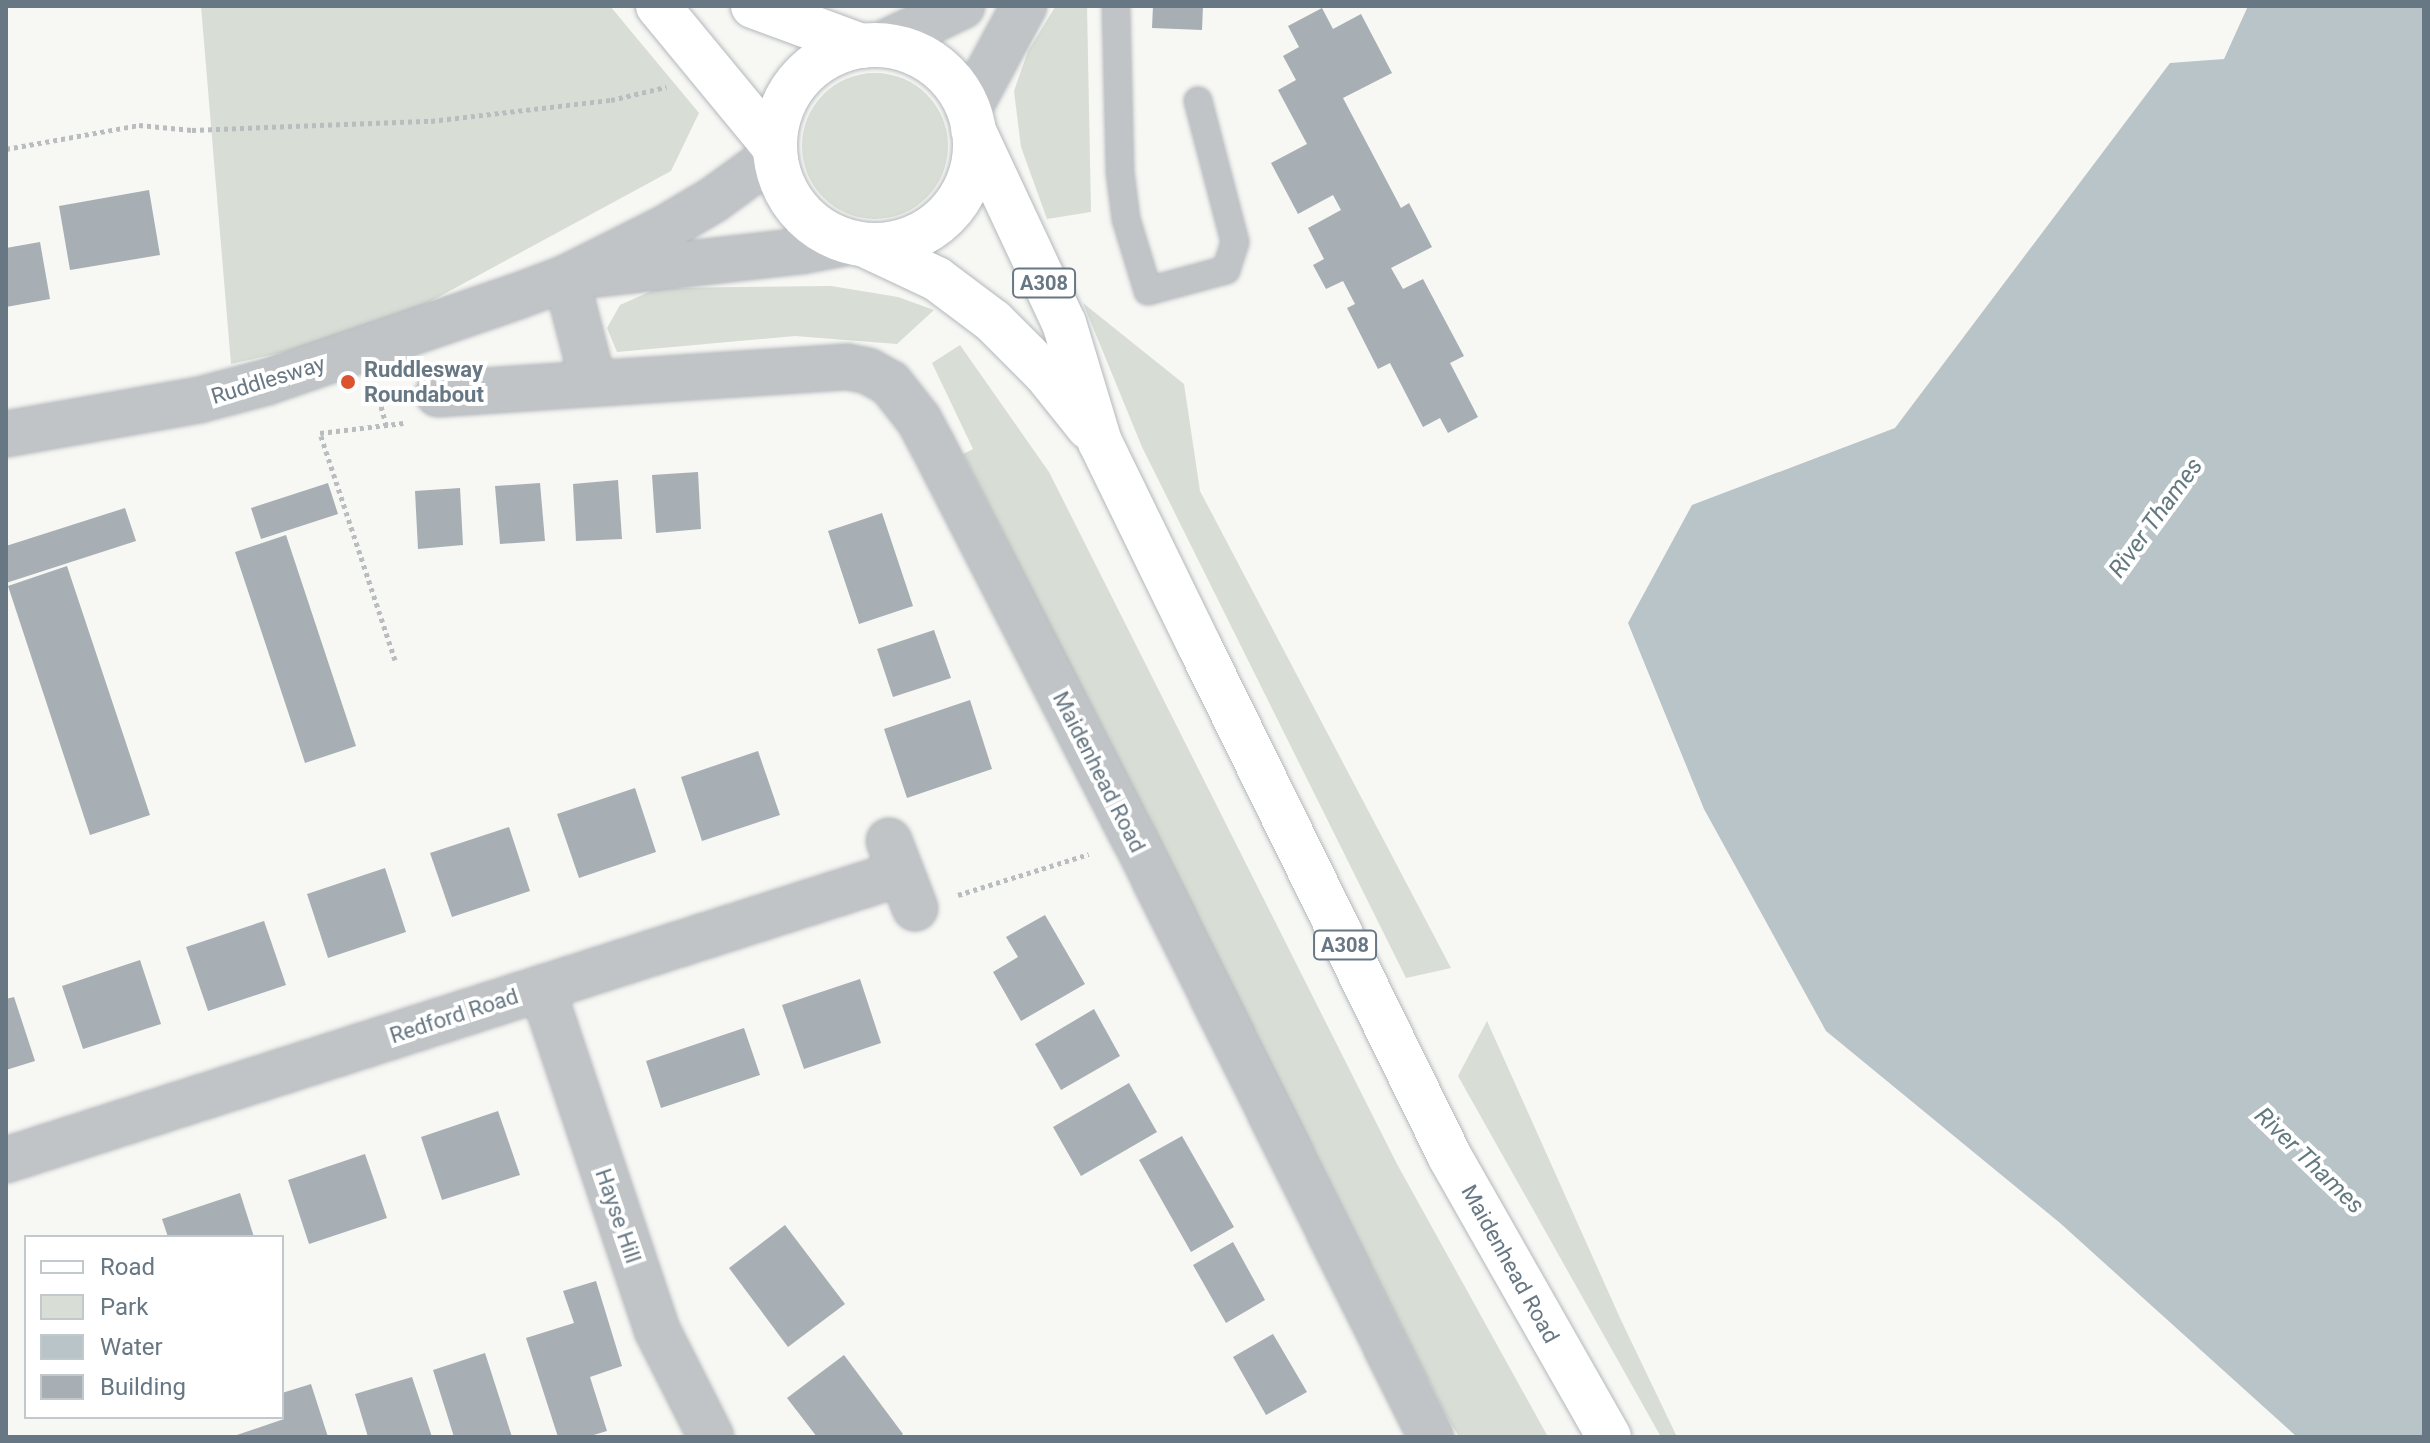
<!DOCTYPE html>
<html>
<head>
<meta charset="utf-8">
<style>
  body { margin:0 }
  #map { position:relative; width:2430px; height:1443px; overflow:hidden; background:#f7f7f4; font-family:Roboto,sans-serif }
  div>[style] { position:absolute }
  .green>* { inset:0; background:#d8ddd5 }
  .round { border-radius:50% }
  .water>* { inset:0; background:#b9c4c8 }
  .building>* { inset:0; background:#a7afb4 }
  .path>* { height:5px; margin-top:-2.5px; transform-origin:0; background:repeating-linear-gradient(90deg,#babdbf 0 4px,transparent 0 8px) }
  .roads { filter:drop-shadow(0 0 2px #b3b8bb) drop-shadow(0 0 2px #b3b8bb) }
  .service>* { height:26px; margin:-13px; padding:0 13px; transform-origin:13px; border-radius:13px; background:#c0c4c7 }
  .minor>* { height:44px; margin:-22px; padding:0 22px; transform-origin:22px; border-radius:22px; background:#c0c4c7 }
  .primary>* { height:44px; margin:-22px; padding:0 22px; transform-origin:22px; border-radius:22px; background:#fff }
  .primary>.ring { margin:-22px; padding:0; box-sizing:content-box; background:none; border:44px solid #fff; border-radius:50% }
  .dots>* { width:22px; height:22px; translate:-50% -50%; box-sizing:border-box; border:4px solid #fff; border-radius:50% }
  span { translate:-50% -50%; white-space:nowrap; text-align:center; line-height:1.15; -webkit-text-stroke:8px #fff; paint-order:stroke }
  .shield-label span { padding:2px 6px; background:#fff; border:2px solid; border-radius:6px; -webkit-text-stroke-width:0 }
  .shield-label { font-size:20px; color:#677783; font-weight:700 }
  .poi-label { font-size:22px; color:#677783; font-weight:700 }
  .left { translate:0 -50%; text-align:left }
  .street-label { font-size:22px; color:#677783 }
  .water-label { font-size:24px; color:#63787f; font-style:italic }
  .frame { position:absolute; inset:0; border:8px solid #677783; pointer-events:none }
  .legend { position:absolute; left:24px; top:1235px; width:260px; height:184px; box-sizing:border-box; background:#fff; border:2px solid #c2c9cd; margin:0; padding:10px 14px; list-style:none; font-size:24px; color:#677783 }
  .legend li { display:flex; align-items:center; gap:16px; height:40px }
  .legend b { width:40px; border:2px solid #c2c9cd }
</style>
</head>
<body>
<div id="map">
  <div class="green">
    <i style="clip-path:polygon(201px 6px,610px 6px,699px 113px,671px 171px,374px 332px,231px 364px)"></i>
    <i style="clip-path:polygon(1087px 6px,1091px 212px,1047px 219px,1021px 147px,1014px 91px,1028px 51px,1055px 7px)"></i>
    <i class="round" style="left:802px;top:73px;width:146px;height:146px"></i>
    <i style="clip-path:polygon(831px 286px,898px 297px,934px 310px,897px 344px,795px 336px,617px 352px,607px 328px,620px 305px,658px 288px)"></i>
    <i style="clip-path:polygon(1083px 303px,1184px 384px,1200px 491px,1451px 968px,1406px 978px,1142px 447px)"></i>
    <i style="clip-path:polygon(960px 345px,1049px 472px,1397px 1164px,1548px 1437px,1459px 1437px,1445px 1413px,963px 454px,973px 449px,932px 363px)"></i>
    <i style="clip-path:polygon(1487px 1021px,1620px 1318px,1677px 1437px,1661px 1437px,1458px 1076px)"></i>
  </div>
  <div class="water">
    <i style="clip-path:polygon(2248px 6px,2424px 6px,2424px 1437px,2297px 1437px,2060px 1223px,1826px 1031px,1704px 809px,1628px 623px,1692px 505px,1895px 428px,2170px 63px,2224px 59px)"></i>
  </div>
  <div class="building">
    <i style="clip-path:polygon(1153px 6px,1203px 6px,1202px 30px,1152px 28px)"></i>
    <i style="clip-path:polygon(1322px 8px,1333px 29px,1361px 14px,1392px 73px,1343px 98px,1401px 208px,1409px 203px,1432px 247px,1391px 268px,1403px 289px,1423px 279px,1464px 356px,1450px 363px,1478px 417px,1448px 433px,1440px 418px,1423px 427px,1390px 363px,1378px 369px,1347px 308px,1355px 304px,1343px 281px,1326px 289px,1313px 265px,1324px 259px,1308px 228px,1341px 210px,1333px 195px,1298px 214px,1271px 163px,1307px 144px,1278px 90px,1296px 80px,1283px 56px,1299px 47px,1288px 26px)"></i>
    <i style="clip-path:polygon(149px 190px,160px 255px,70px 270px,59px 206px)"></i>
    <i style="clip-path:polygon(40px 242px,50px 299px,6px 307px,6px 248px)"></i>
    <i style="clip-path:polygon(698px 472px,701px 529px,656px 533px,652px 475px)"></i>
    <i style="clip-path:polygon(618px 480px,622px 539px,576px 541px,573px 484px)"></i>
    <i style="clip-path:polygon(328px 483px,338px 514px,261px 539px,251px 508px)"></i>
    <i style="clip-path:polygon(540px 483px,545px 541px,500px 544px,495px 486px)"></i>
    <i style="clip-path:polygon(460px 488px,463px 545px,418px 549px,415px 491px)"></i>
    <i style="clip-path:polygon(125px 508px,136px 541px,6px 583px,6px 546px)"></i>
    <i style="clip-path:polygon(882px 513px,913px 606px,859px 624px,828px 531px)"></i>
    <i style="clip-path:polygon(286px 535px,356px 746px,305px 763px,235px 552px)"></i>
    <i style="clip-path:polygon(67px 566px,150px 815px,90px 835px,8px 586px)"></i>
    <i style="clip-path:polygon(934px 630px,951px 678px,893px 697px,877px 649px)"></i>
    <i style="clip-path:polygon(970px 700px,992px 769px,907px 798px,884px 729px)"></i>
    <i style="clip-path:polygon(758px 751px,780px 815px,702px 841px,681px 777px)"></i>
    <i style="clip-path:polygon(635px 788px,656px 852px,579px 878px,557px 814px)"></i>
    <i style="clip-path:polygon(509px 827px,530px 891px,452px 917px,430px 853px)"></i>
    <i style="clip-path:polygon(385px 868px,406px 932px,328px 958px,307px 894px)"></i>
    <i style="clip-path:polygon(1045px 915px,1085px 984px,1021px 1021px,993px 972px,1018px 957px,1006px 937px)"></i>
    <i style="clip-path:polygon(264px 921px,286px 985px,208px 1011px,186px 947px)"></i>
    <i style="clip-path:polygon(140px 960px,161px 1024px,83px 1049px,62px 986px)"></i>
    <i style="clip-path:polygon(860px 979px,881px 1043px,804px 1069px,782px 1005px)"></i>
    <i style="clip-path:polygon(14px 997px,35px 1061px,6px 1070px,6px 999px)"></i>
    <i style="clip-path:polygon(1094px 1009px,1120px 1056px,1061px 1090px,1035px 1044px)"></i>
    <i style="clip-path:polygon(744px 1028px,760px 1075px,661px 1108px,646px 1061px)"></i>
    <i style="clip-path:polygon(1129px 1083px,1157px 1132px,1081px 1176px,1053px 1127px)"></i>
    <i style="clip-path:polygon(498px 1111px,520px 1175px,442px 1200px,421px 1137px)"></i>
    <i style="clip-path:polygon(1182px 1136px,1234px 1227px,1191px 1252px,1139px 1160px)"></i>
    <i style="clip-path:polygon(365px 1154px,387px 1218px,309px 1244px,288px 1180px)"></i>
    <i style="clip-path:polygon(240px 1193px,254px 1237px,168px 1237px,162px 1219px)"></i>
    <i style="clip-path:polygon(785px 1225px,845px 1304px,788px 1347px,729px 1268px)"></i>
    <i style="clip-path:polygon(1233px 1242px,1265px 1300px,1226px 1323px,1193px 1265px)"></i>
    <i style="clip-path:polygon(596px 1281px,622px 1366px,590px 1377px,607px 1431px,587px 1437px,558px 1437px,526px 1338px,574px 1323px,563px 1291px)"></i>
    <i style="clip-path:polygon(1273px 1334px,1307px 1392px,1266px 1415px,1233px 1357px)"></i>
    <i style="clip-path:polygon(485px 1353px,512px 1437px,454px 1437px,433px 1370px)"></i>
    <i style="clip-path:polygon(844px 1355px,903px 1434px,900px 1437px,817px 1437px,787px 1398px)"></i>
    <i style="clip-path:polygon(412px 1377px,432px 1437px,368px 1437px,355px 1394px)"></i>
    <i style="clip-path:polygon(311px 1384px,328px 1437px,231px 1437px,284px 1419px,282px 1393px)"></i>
  </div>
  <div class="path">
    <i style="left:6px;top:149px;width:135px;rotate:-10.2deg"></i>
    <i style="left:139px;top:125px;width:53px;rotate:5.4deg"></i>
    <i style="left:192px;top:130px;width:239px;rotate:-2.2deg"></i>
    <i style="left:431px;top:121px;width:181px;rotate:-6.7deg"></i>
    <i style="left:611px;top:100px;width:57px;rotate:-13.3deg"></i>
    <i style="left:377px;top:391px;width:35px;rotate:75deg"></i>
    <i style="left:395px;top:660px;width:239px;rotate:-108.3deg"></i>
    <i style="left:320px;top:433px;width:84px;rotate:-6.9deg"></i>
    <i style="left:958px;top:895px;width:137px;rotate:-17.4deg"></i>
  </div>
  <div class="roads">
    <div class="service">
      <i style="left:1116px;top:6px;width:166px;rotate:88.6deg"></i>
      <i style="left:1120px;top:172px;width:47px;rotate:82.7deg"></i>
      <i style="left:1126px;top:219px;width:75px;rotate:73deg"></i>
      <i style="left:1148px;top:291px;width:81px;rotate:-15.1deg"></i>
      <i style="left:1226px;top:270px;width:29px;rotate:-72deg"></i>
      <i style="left:1235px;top:242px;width:146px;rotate:-104.7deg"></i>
    </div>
    <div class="minor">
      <i style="left:881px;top:45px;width:90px;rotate:-25.7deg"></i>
      <i style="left:968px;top:110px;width:118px;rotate:-61.7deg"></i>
      <i style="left:599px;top:274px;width:204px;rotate:-6.5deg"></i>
      <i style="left:802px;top:251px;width:49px;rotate:-10.6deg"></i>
      <i style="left:566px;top:278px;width:107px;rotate:75.4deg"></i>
      <i style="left:438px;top:394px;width:411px;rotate:-3.8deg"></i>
      <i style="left:848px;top:367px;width:20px;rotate:11deg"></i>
      <i style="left:868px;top:371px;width:25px;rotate:29deg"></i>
      <i style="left:890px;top:383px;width:47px;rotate:51.9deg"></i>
      <i style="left:919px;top:420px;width:30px;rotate:62deg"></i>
      <i style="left:933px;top:446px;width:443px;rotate:62.9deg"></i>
      <i style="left:1135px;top:840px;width:666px;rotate:63.63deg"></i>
      <i style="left:6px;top:434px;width:196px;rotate:-10deg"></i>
      <i style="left:199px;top:400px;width:70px;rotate:-14.8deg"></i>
      <i style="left:267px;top:382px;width:265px;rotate:-18.9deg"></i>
      <i style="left:518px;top:296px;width:51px;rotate:-20.6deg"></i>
      <i style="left:566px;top:278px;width:110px;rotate:-26.6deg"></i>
      <i style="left:664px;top:229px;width:57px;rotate:-30.6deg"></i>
      <i style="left:713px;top:200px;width:77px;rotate:-36deg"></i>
      <i style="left:889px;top:841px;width:72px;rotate:68.8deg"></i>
      <i style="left:542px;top:988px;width:361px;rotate:71.4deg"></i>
      <i style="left:657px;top:1330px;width:120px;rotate:63.2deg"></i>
      <i style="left:6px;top:1160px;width:940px;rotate:-17.78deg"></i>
    </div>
    <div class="primary">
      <i style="left:658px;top:6px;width:184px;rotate:50.5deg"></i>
      <i style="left:753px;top:6px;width:116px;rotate:20.2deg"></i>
      <i class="ring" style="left:775px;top:45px;width:156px;height:156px"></i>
      <i style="left:973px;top:129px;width:214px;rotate:64.9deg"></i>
      <i style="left:1064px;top:323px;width:124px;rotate:73.2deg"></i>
      <i style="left:1100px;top:442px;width:226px;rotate:64deg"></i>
      <i style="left:1199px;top:645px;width:570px;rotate:63.88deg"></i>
      <i style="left:1450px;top:1157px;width:322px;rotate:60.4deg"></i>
      <i style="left:865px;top:245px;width:80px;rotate:25.3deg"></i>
      <i style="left:937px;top:279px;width:70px;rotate:36.9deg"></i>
      <i style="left:993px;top:321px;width:74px;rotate:45deg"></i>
      <i style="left:1045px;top:373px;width:70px;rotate:51.3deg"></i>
    </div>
  </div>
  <div class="dots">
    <i style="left:348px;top:382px;background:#db542f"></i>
  </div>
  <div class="shield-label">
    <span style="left:1044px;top:283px">A308</span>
    <span style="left:1345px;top:945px">A308</span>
  </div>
  <div class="poi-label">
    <span class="left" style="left:364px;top:382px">Ruddlesway<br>Roundabout</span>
  </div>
  <div class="street-label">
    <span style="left:268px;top:380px;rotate:-17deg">Ruddlesway</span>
    <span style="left:1099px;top:772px;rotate:63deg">Maidenhead Road</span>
    <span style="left:454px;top:1016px;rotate:-18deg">Redford Road</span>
    <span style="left:618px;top:1216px;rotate:71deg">Hayse Hill</span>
    <span style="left:1510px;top:1264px;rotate:61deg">Maidenhead Road</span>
  </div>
  <div class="water-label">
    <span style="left:2156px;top:518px;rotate:-54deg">River Thames</span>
    <span style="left:2309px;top:1161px;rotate:44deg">River Thames</span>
  </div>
  <div class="frame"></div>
  <ul class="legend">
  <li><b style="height:10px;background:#fff"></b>Road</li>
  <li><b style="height:22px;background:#d8ddd5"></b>Park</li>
  <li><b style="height:22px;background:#b9c4c8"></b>Water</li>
  <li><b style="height:22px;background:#a7afb4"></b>Building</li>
  </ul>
</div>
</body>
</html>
